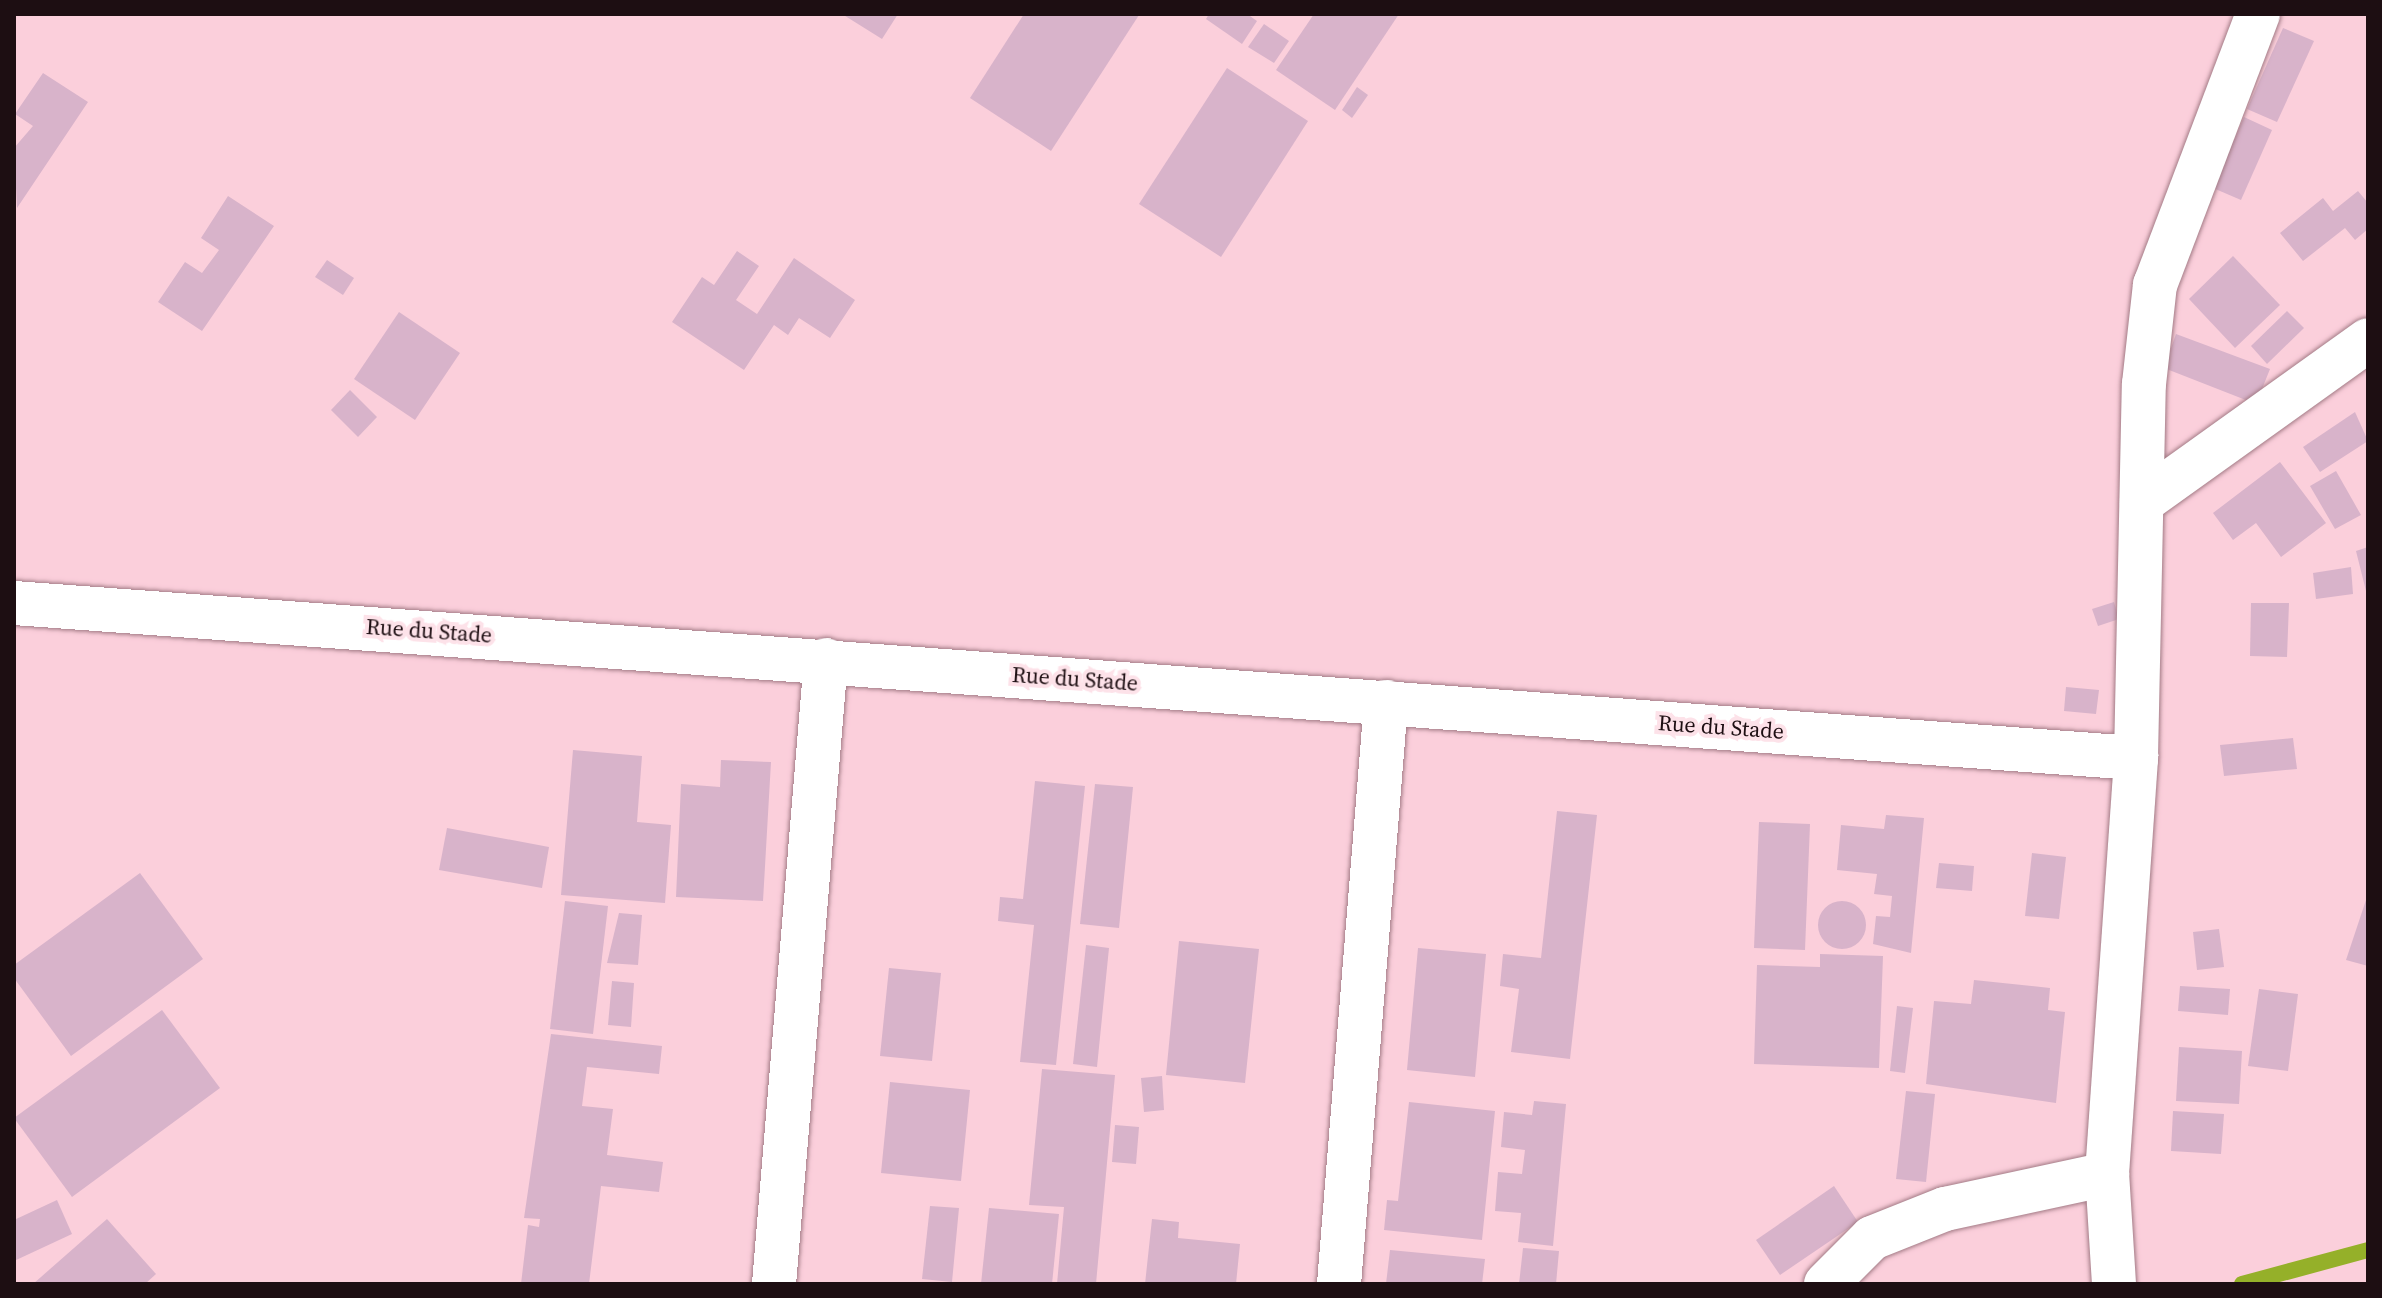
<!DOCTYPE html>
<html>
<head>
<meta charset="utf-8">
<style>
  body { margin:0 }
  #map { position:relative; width:2382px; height:1298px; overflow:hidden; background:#fbcfdb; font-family:"Source Serif 4",serif }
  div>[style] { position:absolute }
  .stream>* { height:16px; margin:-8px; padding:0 8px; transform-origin:8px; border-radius:8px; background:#95b029 }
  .building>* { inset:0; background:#d8b3ca }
  .round { border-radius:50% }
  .roads { filter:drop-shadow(0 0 2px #a37b86) drop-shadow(0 0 2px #a37b86) }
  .minor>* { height:44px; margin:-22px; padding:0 22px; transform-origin:22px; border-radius:22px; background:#fff }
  span { translate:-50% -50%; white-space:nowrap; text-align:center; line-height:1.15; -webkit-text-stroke:8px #fde2e9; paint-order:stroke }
  .street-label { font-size:22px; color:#1d0e12 }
  .frame { position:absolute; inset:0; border:16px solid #1d0e12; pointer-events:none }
</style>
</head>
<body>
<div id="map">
  <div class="stream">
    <i style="left:2242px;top:1284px;width:131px;rotate:-15.1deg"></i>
  </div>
  <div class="building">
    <i style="clip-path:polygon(842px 14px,898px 14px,882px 39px)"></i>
    <i style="clip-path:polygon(1024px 14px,1139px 15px,1051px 151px,970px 98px)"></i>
    <i style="clip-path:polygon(1209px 14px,1247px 14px,1257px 21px,1242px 44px,1206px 19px)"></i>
    <i style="clip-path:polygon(1314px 14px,1399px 14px,1335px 110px,1276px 70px)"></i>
    <i style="clip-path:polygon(1264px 24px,1289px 41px,1274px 63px,1248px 47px)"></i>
    <i style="clip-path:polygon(2283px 28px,2314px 41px,2277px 122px,2247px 109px)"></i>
    <i style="clip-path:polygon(1227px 68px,1308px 121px,1221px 257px,1139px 204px)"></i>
    <i style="clip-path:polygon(43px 73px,88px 102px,17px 208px,14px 148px,33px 126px,15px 114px)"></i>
    <i style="clip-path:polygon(1357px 87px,1368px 95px,1352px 118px,1342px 110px)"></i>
    <i style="clip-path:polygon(2244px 117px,2272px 130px,2241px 200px,2213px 188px)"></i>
    <i style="clip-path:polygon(2358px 191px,2368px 203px,2368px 229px,2355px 240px,2345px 228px,2303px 261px,2280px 233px,2323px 198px,2333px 211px)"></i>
    <i style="clip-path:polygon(228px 196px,274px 226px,202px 331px,158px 302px,185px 262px,202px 273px,219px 250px,201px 238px)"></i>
    <i style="clip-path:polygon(737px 251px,759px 266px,736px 300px,757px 314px,794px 258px,855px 300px,830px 338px,799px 318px,788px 335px,774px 325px,744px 370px,672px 322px,702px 277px,714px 285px)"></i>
    <i style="clip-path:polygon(2233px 256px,2280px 305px,2235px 348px,2189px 299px)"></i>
    <i style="clip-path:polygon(327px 260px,354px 278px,343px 295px,315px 277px)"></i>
    <i style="clip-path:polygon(2287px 311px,2304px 328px,2267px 364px,2251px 346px)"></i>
    <i style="clip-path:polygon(399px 312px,460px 353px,415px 420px,354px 379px)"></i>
    <i style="clip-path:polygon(2176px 334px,2270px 369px,2256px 404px,2164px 368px)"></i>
    <i style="clip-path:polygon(350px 390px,377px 417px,358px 437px,331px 410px)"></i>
    <i style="clip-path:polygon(2355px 412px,2368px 441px,2320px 472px,2303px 447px)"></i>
    <i style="clip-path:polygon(2280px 462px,2326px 523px,2281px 557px,2256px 523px,2233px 540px,2213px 513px)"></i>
    <i style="clip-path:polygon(2336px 471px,2361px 515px,2335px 529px,2310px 486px)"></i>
    <i style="clip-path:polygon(2368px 547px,2368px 595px,2367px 595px,2356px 551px)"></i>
    <i style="clip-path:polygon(2351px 567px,2353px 594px,2316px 599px,2313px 573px)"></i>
    <i style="clip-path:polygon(2114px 602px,2119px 619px,2098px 626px,2092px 609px)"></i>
    <i style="clip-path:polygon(2251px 603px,2289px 603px,2287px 657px,2250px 656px)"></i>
    <i style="clip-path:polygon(2066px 687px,2099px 690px,2096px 714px,2064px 711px)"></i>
    <i style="clip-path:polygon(2293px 738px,2297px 769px,2224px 776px,2220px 745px)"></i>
    <i style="clip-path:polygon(573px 750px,642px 756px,637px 822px,671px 825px,665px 903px,561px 895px)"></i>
    <i style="clip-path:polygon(721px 760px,771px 762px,763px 901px,676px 897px,681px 784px,720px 787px)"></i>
    <i style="clip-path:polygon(1035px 781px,1085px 786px,1056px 1065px,1020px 1062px,1034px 925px,998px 921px,1000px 897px,1023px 899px)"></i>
    <i style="clip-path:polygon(1095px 784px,1133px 787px,1119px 928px,1080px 924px)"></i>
    <i style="clip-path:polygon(1557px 811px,1597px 815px,1570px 1059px,1511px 1052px,1519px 989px,1500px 986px,1503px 954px,1541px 958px)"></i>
    <i style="clip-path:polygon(1886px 815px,1924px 818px,1911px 953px,1873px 944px,1876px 916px,1890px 917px,1892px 896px,1874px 894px,1877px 874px,1837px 870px,1841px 825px,1884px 829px)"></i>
    <i style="clip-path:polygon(1759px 822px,1810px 824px,1805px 950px,1754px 948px)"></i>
    <i style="clip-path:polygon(447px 828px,549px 847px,542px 888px,439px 870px)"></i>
    <i style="clip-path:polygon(2032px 853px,2066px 857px,2059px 919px,2025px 916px)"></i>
    <i style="clip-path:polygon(1939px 863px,1974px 866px,1972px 891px,1936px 888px)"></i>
    <i style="clip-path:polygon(140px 873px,203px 959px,71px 1056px,14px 978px,14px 965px)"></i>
    <i style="clip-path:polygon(2368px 894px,2368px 966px,2346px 960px)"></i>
    <i class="round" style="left:1818px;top:901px;width:48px;height:48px"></i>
    <i style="clip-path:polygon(565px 901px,608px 906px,593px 1034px,550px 1029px)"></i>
    <i style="clip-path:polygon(619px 913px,642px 915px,638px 965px,607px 963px)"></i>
    <i style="clip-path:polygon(2219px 929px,2224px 967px,2197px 970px,2193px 932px)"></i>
    <i style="clip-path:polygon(1179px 941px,1259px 949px,1245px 1083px,1166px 1075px)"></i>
    <i style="clip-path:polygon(1086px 945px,1109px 948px,1097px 1067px,1073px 1064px)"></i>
    <i style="clip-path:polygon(1418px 948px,1486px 954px,1475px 1077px,1407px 1070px)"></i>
    <i style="clip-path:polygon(1820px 954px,1883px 956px,1879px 1068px,1754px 1064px,1757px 965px,1820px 967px)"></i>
    <i style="clip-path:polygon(889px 968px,941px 973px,932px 1061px,880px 1056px)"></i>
    <i style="clip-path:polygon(1974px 980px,2050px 988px,2048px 1010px,2065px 1012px,2056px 1103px,1926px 1084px,1934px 1001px,1971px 1004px)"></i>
    <i style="clip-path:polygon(612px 981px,634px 983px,631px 1027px,608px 1025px)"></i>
    <i style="clip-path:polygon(2180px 986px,2230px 989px,2228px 1015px,2178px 1011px)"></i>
    <i style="clip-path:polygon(2259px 989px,2298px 994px,2288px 1071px,2248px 1066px)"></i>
    <i style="clip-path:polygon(1897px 1006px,1913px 1008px,1905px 1073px,1890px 1071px)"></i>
    <i style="clip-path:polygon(162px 1010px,220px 1088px,72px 1197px,14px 1118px)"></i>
    <i style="clip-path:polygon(551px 1034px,662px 1046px,659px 1074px,587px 1067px,582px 1106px,613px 1109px,607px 1155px,663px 1162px,659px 1192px,601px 1186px,589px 1284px,521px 1284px,528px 1225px,539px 1227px,540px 1219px,524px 1218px)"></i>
    <i style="clip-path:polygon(2179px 1047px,2242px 1051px,2239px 1104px,2176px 1101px)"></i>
    <i style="clip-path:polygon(1042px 1069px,1115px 1075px,1096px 1284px,1057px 1284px,1064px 1207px,1029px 1205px)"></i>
    <i style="clip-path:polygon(1162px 1076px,1164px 1110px,1144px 1112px,1141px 1078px)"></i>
    <i style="clip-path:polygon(890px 1082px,970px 1090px,961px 1181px,881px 1173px)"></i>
    <i style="clip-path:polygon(1906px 1091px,1935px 1094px,1926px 1182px,1896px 1179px)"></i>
    <i style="clip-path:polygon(1534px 1101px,1566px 1104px,1553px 1246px,1518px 1242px,1521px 1213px,1495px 1211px,1498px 1172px,1522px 1174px,1525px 1150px,1501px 1147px,1504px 1112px,1532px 1115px)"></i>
    <i style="clip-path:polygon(1409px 1102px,1495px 1111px,1482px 1240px,1384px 1230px,1387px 1200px,1398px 1201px)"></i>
    <i style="clip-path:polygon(2173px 1111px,2224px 1114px,2221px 1154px,2171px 1151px)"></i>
    <i style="clip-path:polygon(1115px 1125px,1139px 1127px,1136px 1164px,1112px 1162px)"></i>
    <i style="clip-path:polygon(1834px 1186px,1858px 1222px,1780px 1275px,1756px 1240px)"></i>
    <i style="clip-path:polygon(57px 1200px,72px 1234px,14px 1261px,14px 1220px)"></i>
    <i style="clip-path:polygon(930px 1206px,959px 1208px,952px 1282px,922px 1279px)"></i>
    <i style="clip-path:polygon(989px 1208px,1059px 1214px,1052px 1284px,981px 1284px)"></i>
    <i style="clip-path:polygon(107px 1219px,156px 1274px,145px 1284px,33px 1284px)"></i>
    <i style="clip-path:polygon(1152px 1219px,1179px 1222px,1178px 1238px,1240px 1244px,1236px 1284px,1145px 1284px)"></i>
    <i style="clip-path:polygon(1523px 1248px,1559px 1251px,1556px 1284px,1519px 1284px)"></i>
    <i style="clip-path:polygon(1390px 1250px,1485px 1259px,1482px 1284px,1386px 1284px)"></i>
  </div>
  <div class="roads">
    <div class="minor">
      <i style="left:2142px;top:502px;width:278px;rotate:-35.6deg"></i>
      <i style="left:14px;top:603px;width:2128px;rotate:4.18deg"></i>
      <i style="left:774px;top:1284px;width:626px;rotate:-85.24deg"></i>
      <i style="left:1339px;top:1284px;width:584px;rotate:-85.38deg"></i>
      <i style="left:1826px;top:1284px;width:65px;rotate:-45deg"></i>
      <i style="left:1872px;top:1238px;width:79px;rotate:-21.7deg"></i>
      <i style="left:1945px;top:1209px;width:166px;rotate:-12.2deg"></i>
      <i style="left:2114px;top:1284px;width:110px;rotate:-93.6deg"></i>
      <i style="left:2107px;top:1174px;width:417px;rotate:-86deg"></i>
      <i style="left:2136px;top:758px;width:374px;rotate:-88.8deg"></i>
      <i style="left:2144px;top:384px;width:100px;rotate:-83.7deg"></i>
      <i style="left:2155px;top:285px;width:290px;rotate:-69.2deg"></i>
    </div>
  </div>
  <div class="street-label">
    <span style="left:429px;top:631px;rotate:4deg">Rue du Stade</span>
    <span style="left:1075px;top:679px;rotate:4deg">Rue du Stade</span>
    <span style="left:1721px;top:727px;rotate:4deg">Rue du Stade</span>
  </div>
  <div class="frame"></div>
</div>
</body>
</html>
